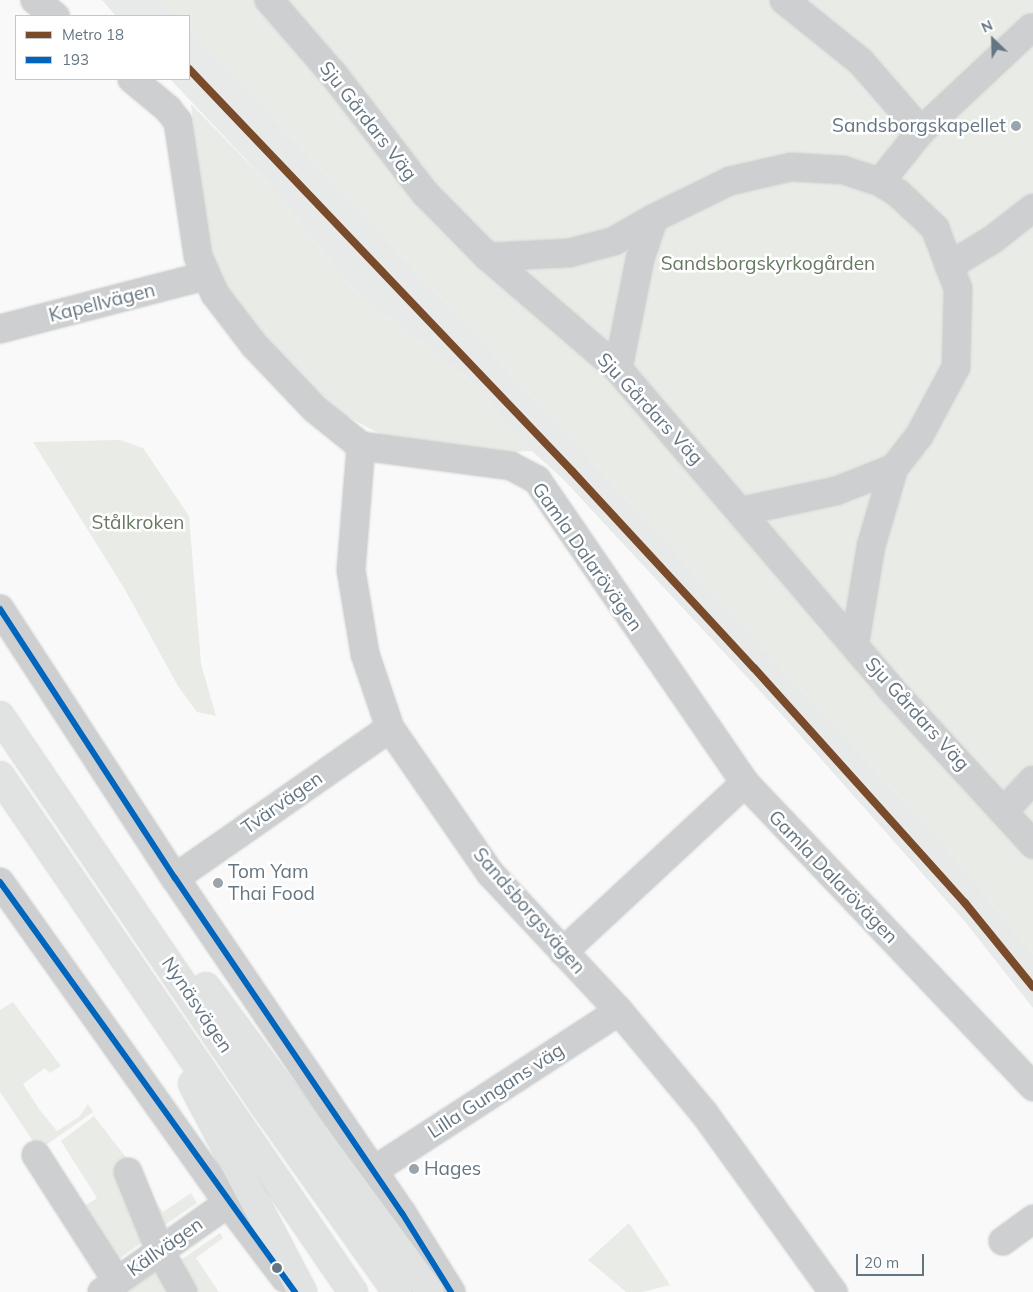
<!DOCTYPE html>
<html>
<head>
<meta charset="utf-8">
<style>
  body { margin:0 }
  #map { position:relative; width:1033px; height:1292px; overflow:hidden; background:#f9f9f9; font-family:Mulish,sans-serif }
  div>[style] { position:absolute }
  .built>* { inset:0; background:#e8e9e9 }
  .green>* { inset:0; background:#e8ebe6 }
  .roads { filter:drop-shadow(0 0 1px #d5d6d6) drop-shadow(0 0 1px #d5d6d6) }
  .minor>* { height:28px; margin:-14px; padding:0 14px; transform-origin:14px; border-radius:14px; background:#cecfd0 }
  .highway>* { height:28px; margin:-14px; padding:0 14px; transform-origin:14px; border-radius:14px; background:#e1e2e2 }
  .bus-1>* { height:6px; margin:-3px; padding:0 3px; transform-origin:3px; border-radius:3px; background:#0065bd }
  .metro-1>* { height:8px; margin:-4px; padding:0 4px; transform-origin:4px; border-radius:4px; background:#7a4b2a }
  .dots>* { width:14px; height:14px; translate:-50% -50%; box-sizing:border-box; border:2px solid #fff; border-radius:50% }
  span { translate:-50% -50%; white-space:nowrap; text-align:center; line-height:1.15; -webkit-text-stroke:5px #fff; paint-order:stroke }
  .street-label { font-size:19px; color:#657683 }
  .poi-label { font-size:19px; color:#657683 }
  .right { translate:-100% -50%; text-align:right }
  .left { translate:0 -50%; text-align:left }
  .park-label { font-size:19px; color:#687a64 }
  .legend { position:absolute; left:15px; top:15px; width:175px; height:65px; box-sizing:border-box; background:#fff; border:1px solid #c1c8cd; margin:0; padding:6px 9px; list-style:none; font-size:15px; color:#657683 }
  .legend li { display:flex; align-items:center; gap:10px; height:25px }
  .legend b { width:25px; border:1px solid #c1c8cd }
  .north { position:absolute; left:968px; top:15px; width:50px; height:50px; -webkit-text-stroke:4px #fff; paint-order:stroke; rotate:336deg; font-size:14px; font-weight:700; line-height:20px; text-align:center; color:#657683 }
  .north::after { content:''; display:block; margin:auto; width:18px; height:22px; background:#657683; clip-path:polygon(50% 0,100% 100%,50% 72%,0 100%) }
  .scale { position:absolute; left:856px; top:1254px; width:68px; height:22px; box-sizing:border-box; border:2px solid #657683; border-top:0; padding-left:6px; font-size:15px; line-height:18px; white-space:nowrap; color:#657683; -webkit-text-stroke:4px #fff; paint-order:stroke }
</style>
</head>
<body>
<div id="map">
  <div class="built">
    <i style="clip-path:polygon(102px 0,161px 0,177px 16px,116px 16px)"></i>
    <i style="clip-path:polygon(189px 28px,460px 318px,946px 847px,1033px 954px,1033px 1008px,966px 923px,783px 716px,563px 479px,532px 451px,466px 377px,355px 292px,270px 185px,170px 79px,189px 79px)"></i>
  </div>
  <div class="green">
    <i style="clip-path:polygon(161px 0,1033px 0,1033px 954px,946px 847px,460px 318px,189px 28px,189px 16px,177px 16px)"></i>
    <i style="clip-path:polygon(191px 104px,270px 185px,355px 292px,466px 377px,532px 451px,486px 453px,382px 435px,343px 414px,289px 365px,245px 316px,216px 269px,206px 236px)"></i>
    <i style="clip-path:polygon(120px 440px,143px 448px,189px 516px,201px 664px,216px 716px,197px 712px,178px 686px,124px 588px,33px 442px)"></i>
    <i style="clip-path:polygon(13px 1002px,61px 1066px,50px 1073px,45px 1068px,23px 1084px,39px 1109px,57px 1131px,79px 1117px,88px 1104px,93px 1112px,39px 1150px,0 1092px,0 1010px)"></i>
    <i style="clip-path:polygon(94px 1116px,128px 1160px,148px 1238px,116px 1261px,77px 1211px,97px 1198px,61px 1141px)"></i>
    <i style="clip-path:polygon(191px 1193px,197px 1203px,159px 1229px,153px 1199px,163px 1212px)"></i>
    <i style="clip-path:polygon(629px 1223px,670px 1285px,643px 1292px,626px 1292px,588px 1260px)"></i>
    <i style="clip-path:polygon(220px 1233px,223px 1238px,196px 1258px,219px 1292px,189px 1292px,175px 1264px)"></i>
    <i style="clip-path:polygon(155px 1271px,175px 1292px,125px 1292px)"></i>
  </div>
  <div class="roads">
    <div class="minor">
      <i style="left:35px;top:0;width:26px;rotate:39deg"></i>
      <i style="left:269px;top:0;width:99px;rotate:49.1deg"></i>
      <i style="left:334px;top:75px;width:149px;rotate:52.4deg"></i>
      <i style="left:425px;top:193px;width:90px;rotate:45.5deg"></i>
      <i style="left:488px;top:257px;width:172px;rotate:40.7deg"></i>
      <i style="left:618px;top:369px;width:419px;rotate:49.5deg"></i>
      <i style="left:890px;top:688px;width:212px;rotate:47.5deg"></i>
      <i style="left:784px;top:0;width:99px;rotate:38.8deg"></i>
      <i style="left:861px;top:62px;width:91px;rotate:49deg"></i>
      <i style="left:921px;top:131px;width:65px;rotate:128.8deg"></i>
      <i style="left:132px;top:79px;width:47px;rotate:39.8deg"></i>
      <i style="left:168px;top:109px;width:16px;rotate:52deg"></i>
      <i style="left:178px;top:122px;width:135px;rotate:81.5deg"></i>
      <i style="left:198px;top:256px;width:42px;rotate:65.9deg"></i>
      <i style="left:215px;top:294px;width:64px;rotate:52.6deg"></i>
      <i style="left:254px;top:345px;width:88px;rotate:46.4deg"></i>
      <i style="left:315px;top:409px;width:59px;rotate:38.8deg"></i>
      <i style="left:361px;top:446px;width:151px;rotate:7.6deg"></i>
      <i style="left:511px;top:466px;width:30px;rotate:28deg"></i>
      <i style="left:537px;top:480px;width:368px;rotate:55.5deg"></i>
      <i style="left:745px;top:783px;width:419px;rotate:46.5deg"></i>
      <i style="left:921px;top:131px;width:151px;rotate:-43.1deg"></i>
      <i style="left:488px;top:257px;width:81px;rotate:-2.8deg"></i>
      <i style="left:569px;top:253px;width:47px;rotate:-14.9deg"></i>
      <i style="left:614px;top:241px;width:46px;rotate:-29.9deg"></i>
      <i style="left:949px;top:266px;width:50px;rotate:-31.2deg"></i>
      <i style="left:992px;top:240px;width:52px;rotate:-38deg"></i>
      <i style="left:0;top:329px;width:212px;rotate:-14.5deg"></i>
      <i style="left:618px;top:369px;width:112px;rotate:-78.7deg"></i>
      <i style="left:640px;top:259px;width:43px;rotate:-71.1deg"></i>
      <i style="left:654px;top:218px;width:85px;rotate:-26deg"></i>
      <i style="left:730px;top:181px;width:63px;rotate:-12.9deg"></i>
      <i style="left:791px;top:167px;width:52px;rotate:3.3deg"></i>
      <i style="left:843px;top:170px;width:39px;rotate:18deg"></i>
      <i style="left:880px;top:182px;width:22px;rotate:32deg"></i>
      <i style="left:899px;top:194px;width:50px;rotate:43.4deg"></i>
      <i style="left:935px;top:228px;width:65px;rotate:69.3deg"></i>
      <i style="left:958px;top:289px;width:78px;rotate:91.5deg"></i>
      <i style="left:956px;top:367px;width:78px;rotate:118.2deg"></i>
      <i style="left:919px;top:436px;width:41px;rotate:128deg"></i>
      <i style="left:894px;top:468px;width:81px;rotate:106.4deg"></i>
      <i style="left:871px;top:546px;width:98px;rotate:99.4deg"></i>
      <i style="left:361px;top:446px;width:124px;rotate:94.6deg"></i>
      <i style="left:351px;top:570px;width:85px;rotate:80.5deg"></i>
      <i style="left:365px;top:654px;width:78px;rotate:71.3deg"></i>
      <i style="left:390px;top:728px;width:176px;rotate:55.4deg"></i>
      <i style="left:490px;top:873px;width:189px;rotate:46.9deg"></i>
      <i style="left:619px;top:1011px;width:133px;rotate:50.2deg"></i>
      <i style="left:704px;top:1113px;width:221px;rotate:54.2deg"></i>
      <i style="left:742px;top:511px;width:96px;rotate:-12deg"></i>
      <i style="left:836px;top:491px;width:62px;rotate:-21.6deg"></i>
      <i style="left:0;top:609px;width:321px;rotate:57deg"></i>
      <i style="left:175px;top:878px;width:405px;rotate:55.9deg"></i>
      <i style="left:402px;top:1213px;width:93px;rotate:58.2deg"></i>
      <i style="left:1004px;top:811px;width:42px;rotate:-46.9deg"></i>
      <i style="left:175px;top:878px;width:262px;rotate:-34.9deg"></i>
      <i style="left:0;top:882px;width:394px;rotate:54.6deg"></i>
      <i style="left:228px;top:1203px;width:94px;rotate:52.8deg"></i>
      <i style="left:563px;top:952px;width:248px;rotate:-42.9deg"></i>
      <i style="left:36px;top:1155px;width:150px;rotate:57.3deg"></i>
      <i style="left:373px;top:1171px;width:293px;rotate:-33deg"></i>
      <i style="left:128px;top:1172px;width:85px;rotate:67.9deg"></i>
      <i style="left:160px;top:1251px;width:47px;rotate:60.7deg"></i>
      <i style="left:1003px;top:1241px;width:37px;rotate:-36deg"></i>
      <i style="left:102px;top:1292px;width:154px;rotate:-35.2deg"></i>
    </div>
    <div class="highway">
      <i style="left:0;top:716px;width:472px;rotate:55.8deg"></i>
      <i style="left:265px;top:1106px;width:228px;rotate:54.6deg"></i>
      <i style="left:0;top:776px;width:625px;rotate:55.62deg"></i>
      <i style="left:206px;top:987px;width:378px;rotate:53.7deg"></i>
      <i style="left:193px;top:1084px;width:235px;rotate:62.3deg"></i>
    </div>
  </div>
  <div class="bus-1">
    <i style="left:0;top:609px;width:321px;rotate:57deg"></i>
    <i style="left:175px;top:878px;width:405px;rotate:55.9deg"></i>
    <i style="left:402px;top:1213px;width:93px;rotate:58.2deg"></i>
    <i style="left:0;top:882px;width:505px;rotate:54.26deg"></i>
  </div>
  <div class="metro-1">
    <i style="left:189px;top:69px;width:555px;rotate:46.39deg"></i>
    <i style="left:572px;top:471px;width:268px;rotate:47.3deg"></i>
    <i style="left:754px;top:668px;width:316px;rotate:48.1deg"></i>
    <i style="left:965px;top:903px;width:108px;rotate:51deg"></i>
  </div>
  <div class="dots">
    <i style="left:1016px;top:126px;background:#99a4ac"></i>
    <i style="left:218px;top:883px;background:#99a4ac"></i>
    <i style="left:414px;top:1169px;background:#99a4ac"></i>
    <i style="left:277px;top:1268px;background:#657683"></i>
  </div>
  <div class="street-label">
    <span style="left:368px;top:121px;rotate:52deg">Sju Gårdars Väg</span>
    <span style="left:102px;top:303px;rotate:-14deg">Kapellvägen</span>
    <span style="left:650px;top:409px;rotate:47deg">Sju Gårdars Väg</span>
    <span style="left:587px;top:557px;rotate:55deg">Gamla Dalarövägen</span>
    <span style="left:917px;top:714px;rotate:48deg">Sju Gårdars Väg</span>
    <span style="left:282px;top:803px;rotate:-35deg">Tvärvägen</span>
    <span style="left:833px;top:877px;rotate:46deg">Gamla Dalarövägen</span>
    <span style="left:529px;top:911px;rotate:49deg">Sandsborgsvägen</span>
    <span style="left:197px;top:1005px;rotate:56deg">Nynäsvägen</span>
    <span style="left:496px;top:1091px;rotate:-33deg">Lilla Gungans väg</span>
    <span style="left:165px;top:1247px;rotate:-35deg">Källvägen</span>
  </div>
  <div class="poi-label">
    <span class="right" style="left:1006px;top:126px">Sandsborgskapellet</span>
    <span class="left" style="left:228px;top:883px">Tom Yam<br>Thai Food</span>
    <span class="left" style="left:424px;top:1169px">Hages</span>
  </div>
  <div class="park-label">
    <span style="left:768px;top:264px">Sandsborgskyrkogården</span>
    <span style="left:138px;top:523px">Stålkroken</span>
  </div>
  <ul class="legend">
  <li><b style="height:6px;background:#7a4b2a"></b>Metro 18</li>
  <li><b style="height:6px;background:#0065bd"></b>193</li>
  </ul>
  <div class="north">N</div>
  <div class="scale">20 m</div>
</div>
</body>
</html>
